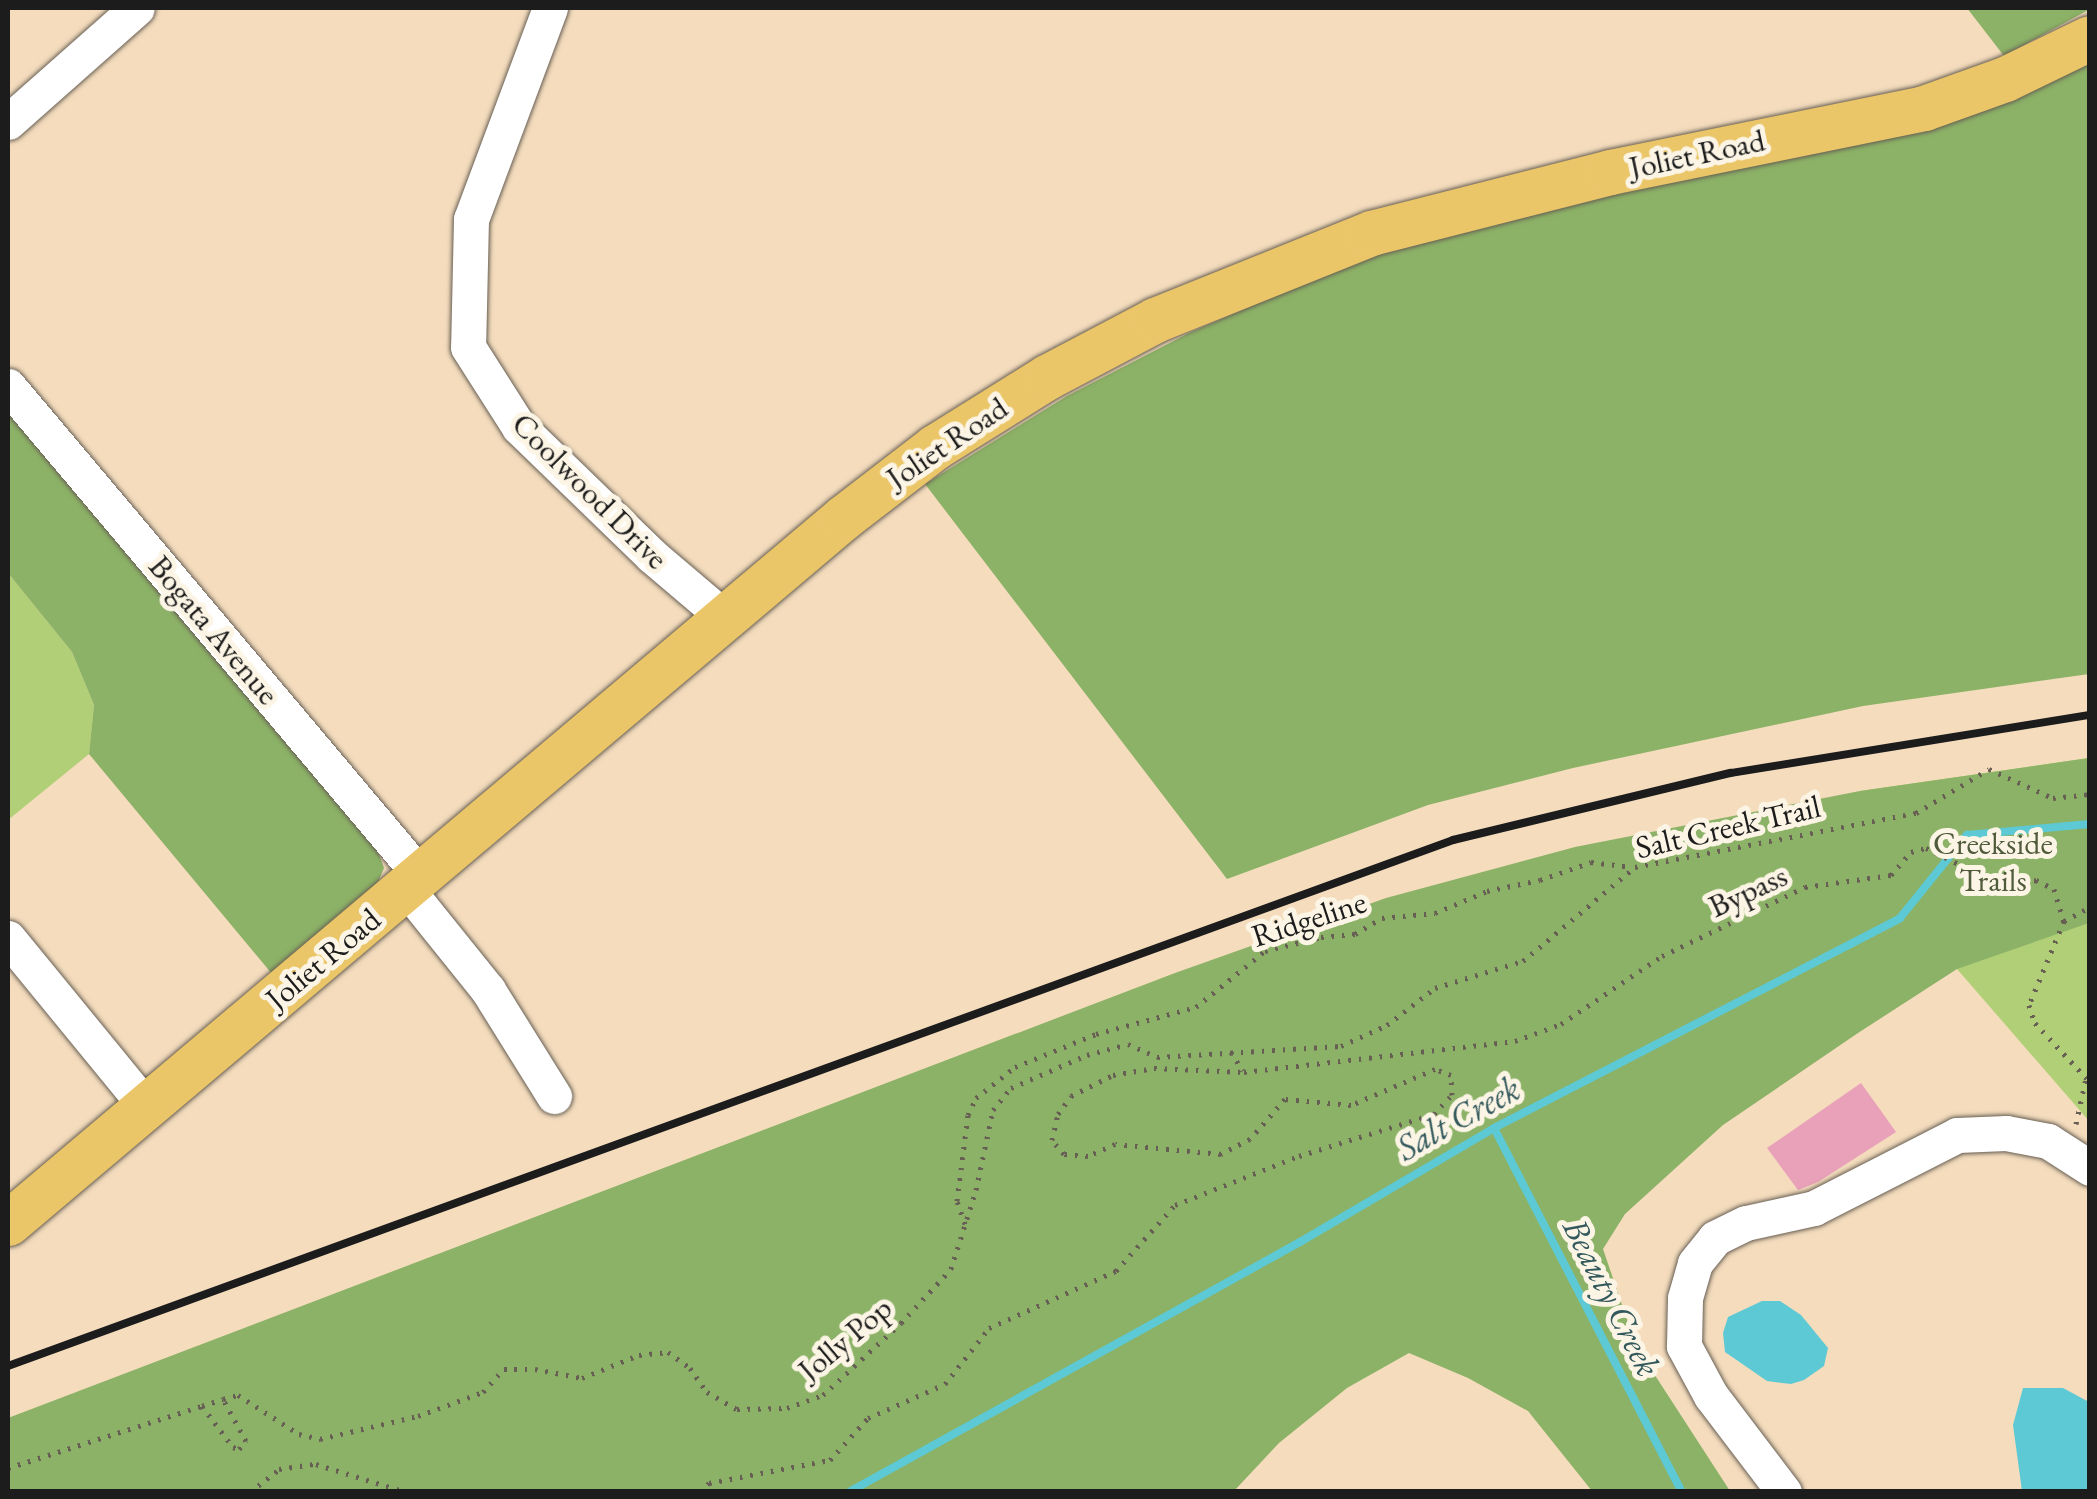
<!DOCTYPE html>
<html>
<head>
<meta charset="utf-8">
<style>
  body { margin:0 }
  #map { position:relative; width:2097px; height:1499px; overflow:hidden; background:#f4dcbd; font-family:"EB Garamond",serif }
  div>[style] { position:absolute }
  .green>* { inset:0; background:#b1cf76 }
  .forest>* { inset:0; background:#8cb267 }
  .water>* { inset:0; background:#5dc9d4 }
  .stream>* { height:8px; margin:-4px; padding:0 4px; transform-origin:4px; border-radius:4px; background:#5dc9d4 }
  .building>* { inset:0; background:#e9a0b9 }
  .path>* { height:5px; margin-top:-2.5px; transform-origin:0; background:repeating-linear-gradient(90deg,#685f54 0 2.5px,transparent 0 10.5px) }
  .roads { filter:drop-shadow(0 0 2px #685f54) drop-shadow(0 0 2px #685f54) }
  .minor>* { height:35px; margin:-17.5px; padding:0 17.5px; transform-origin:17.5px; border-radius:17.5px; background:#fff }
  .major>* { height:45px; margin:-22.5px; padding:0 22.5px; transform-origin:22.5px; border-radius:22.5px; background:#ebc669 }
  .rail>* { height:8px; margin:-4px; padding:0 4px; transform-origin:4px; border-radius:4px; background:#1c1c1c }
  span { translate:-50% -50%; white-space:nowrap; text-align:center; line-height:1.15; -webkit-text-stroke:10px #fcf5e5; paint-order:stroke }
  .street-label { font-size:32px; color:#1c1c1c }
  .park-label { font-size:32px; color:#505b3c }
  .water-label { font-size:35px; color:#33595c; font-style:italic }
  .frame { position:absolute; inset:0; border:10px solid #1c1c1c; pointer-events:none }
</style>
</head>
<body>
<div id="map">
  <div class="green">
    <i style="clip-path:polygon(8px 573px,72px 652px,94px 705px,89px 754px,8px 820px)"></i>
    <i style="clip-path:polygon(2089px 758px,2089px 1121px,1957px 969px,1860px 791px)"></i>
  </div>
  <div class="forest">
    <i style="clip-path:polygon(1967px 8px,2089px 8px,2090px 9px,2004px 56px)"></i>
    <i style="clip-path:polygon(2089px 56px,2089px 674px,1863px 706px,1573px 768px,1428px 805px,1227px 879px,925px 484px,1067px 396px,1189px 333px,1389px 246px)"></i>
    <i style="clip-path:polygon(8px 391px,376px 846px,384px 868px,373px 894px,272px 974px,89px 754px,94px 705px,72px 652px,8px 573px)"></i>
    <i style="clip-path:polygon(2089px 758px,2089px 923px,1957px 969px,1858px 1033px,1723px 1125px,1625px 1214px,1603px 1249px,1636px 1346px,1730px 1491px,1592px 1491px,1528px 1411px,1468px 1378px,1409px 1353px,1347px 1388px,1279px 1443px,1234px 1491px,8px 1491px,8px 1418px,1175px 973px,1386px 898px,1575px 847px,1860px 791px)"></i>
  </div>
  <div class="water">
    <i style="clip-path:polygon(1762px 1301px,1780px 1301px,1801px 1315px,1828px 1348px,1824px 1366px,1804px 1380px,1791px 1384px,1767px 1381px,1725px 1352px,1723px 1333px,1728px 1317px)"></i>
    <i style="clip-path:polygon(2023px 1388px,2063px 1388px,2089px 1402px,2089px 1491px,2022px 1491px,2013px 1425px)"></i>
  </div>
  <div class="stream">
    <i style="left:1494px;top:1128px;width:410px;rotate:62.7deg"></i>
    <i style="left:849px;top:1492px;width:516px;rotate:-29deg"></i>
    <i style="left:1300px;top:1242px;width:225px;rotate:-30.4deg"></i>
    <i style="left:1494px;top:1128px;width:457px;rotate:-27.3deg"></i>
    <i style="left:1900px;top:918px;width:107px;rotate:-51.1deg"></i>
    <i style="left:1967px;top:835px;width:123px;rotate:-5.1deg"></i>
  </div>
  <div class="building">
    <i style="clip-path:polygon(1861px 1083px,1896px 1132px,1818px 1182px,1798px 1190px,1767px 1148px)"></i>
  </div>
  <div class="path">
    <i style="left:2064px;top:921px;width:30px;rotate:-28deg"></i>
    <i style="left:1231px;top:1052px;width:22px;rotate:58deg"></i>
    <i style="left:2076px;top:1124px;width:47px;rotate:-77.7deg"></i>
    <i style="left:965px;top:1224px;width:24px;rotate:-109deg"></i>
    <i style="left:957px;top:1201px;width:87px;rotate:-82.7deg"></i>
    <i style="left:968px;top:1115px;width:19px;rotate:-65deg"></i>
    <i style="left:976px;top:1098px;width:50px;rotate:-38.5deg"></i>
    <i style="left:1015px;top:1067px;width:87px;rotate:-22.2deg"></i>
    <i style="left:1096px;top:1034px;width:104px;rotate:-15.1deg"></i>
    <i style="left:1196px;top:1007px;width:89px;rotate:-39.1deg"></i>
    <i style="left:1265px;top:951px;width:58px;rotate:-14deg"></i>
    <i style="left:1321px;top:937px;width:34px;rotate:-5deg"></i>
    <i style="left:1355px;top:934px;width:31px;rotate:-31deg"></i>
    <i style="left:1382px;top:918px;width:53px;rotate:-5.4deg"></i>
    <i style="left:1435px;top:913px;width:56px;rotate:-22.9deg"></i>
    <i style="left:1487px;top:891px;width:54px;rotate:-11.7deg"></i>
    <i style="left:1540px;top:880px;width:54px;rotate:-19.4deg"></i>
    <i style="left:1591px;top:862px;width:41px;rotate:7deg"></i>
    <i style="left:202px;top:1406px;width:22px;rotate:-18deg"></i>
    <i style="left:8px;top:1468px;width:204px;rotate:-17.7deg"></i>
    <i style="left:202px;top:1406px;width:51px;rotate:52.9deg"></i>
    <i style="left:233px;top:1447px;width:6px;rotate:18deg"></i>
    <i style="left:239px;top:1449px;width:11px;rotate:-49deg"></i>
    <i style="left:246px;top:1441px;width:48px;rotate:-118.7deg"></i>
    <i style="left:223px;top:1399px;width:16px;rotate:-15deg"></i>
    <i style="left:238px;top:1395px;width:72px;rotate:32.6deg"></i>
    <i style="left:299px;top:1434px;width:22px;rotate:13deg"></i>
    <i style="left:320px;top:1439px;width:101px;rotate:-13.2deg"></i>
    <i style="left:418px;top:1416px;width:69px;rotate:-20.3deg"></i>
    <i style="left:483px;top:1392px;width:31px;rotate:-48deg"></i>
    <i style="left:504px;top:1369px;width:31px"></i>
    <i style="left:535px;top:1369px;width:48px;rotate:10.8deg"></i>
    <i style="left:582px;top:1378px;width:61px;rotate:-22deg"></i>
    <i style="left:639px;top:1355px;width:29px;rotate:-6deg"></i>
    <i style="left:668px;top:1352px;width:27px;rotate:36deg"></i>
    <i style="left:690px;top:1368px;width:29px;rotate:55deg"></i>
    <i style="left:707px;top:1392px;width:34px;rotate:30deg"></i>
    <i style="left:737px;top:1409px;width:50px;rotate:-1.1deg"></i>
    <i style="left:787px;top:1408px;width:38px;rotate:-20deg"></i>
    <i style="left:823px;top:1395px;width:106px;rotate:-42.7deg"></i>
    <i style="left:901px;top:1323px;width:74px;rotate:-47.2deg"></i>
    <i style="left:951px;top:1269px;width:83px;rotate:-72.4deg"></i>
    <i style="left:976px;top:1190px;width:82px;rotate:-78deg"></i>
    <i style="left:993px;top:1110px;width:28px;rotate:-51deg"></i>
    <i style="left:1011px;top:1088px;width:83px;rotate:-23.5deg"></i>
    <i style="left:1087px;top:1055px;width:42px;rotate:-15deg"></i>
    <i style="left:1128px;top:1044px;width:32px;rotate:24deg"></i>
    <i style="left:1157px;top:1057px;width:184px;rotate:-3.4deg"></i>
    <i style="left:1341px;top:1046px;width:51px;rotate:-24.5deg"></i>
    <i style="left:1387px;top:1025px;width:61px;rotate:-37.6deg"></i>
    <i style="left:1435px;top:988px;width:92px;rotate:-17.1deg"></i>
    <i style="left:1523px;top:961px;width:146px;rotate:-40deg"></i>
    <i style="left:1635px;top:867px;width:286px;rotate:-10.9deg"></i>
    <i style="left:1916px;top:813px;width:85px;rotate:-31.1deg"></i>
    <i style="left:1989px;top:769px;width:70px;rotate:24.4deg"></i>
    <i style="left:2053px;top:798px;width:37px;rotate:-6deg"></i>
    <i style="left:250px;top:1492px;width:37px;rotate:-38deg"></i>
    <i style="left:279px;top:1469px;width:37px;rotate:-8deg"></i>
    <i style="left:316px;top:1464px;width:94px;rotate:17.3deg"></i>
    <i style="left:700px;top:1492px;width:13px;rotate:-45deg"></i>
    <i style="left:709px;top:1483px;width:123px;rotate:-10.8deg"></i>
    <i style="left:830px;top:1460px;width:57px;rotate:-47.9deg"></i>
    <i style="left:868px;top:1418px;width:84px;rotate:-23.8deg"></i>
    <i style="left:945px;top:1384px;width:71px;rotate:-51.8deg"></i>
    <i style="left:989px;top:1328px;width:139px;rotate:-24.2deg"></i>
    <i style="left:1116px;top:1271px;width:89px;rotate:-48.2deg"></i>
    <i style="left:1175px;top:1205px;width:133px;rotate:-21.6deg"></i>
    <i style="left:1299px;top:1156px;width:141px;rotate:-17.3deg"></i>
    <i style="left:1434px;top:1114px;width:26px;rotate:-47deg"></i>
    <i style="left:1452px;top:1095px;width:20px;rotate:-93deg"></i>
    <i style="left:1451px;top:1075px;width:17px;rotate:-159deg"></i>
    <i style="left:1435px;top:1069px;width:91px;rotate:156.8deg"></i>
    <i style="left:1351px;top:1105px;width:66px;rotate:-174.8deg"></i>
    <i style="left:1285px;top:1099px;width:53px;rotate:131.2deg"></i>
    <i style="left:1250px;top:1139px;width:33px;rotate:153deg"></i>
    <i style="left:1221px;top:1154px;width:106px;rotate:-174.6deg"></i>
    <i style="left:1115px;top:1144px;width:30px;rotate:156deg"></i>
    <i style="left:1088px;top:1156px;width:24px;rotate:-175deg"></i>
    <i style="left:1064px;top:1154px;width:18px;rotate:-131deg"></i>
    <i style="left:1052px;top:1140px;width:27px;rotate:-77deg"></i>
    <i style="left:1058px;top:1114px;width:22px;rotate:-54deg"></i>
    <i style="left:1071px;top:1096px;width:47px;rotate:-26.6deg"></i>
    <i style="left:1113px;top:1075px;width:42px;rotate:-9.7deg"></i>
    <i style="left:1154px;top:1068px;width:90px;rotate:2.5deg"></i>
    <i style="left:1244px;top:1072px;width:273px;rotate:-6.5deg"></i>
    <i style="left:1515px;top:1041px;width:49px;rotate:-20.3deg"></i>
    <i style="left:1561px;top:1024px;width:122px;rotate:-34deg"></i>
    <i style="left:1662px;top:956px;width:159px;rotate:-25.8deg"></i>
    <i style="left:1805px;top:887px;width:87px;rotate:-7.9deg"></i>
    <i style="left:1891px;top:875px;width:30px;rotate:-49deg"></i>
    <i style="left:1911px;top:852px;width:16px;rotate:-15deg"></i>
    <i style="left:1926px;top:848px;width:86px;rotate:26.3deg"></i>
    <i style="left:2003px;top:886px;width:34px;rotate:-10deg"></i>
    <i style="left:2036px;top:880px;width:20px;rotate:27deg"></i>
    <i style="left:2054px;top:889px;width:34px;rotate:73deg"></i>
    <i style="left:2064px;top:921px;width:91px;rotate:112.6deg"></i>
    <i style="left:2029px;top:1005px;width:19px;rotate:72deg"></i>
    <i style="left:2035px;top:1023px;width:81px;rotate:47deg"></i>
  </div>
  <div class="roads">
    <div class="minor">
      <i style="left:550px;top:8px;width:225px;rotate:110.5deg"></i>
      <i style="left:471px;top:219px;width:128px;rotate:91.3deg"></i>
      <i style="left:468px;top:347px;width:95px;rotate:57.5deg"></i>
      <i style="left:519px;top:427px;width:185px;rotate:44.1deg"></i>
      <i style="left:652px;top:556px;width:94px;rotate:40.3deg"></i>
      <i style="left:8px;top:122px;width:172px;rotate:-41.5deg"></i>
      <i style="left:8px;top:386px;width:639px;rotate:49.88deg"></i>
      <i style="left:406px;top:888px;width:131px;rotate:51.2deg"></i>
      <i style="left:488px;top:990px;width:125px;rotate:58.1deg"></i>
      <i style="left:8px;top:938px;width:220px;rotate:50.7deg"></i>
      <i style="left:1784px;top:1492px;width:121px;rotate:-127.2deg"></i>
      <i style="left:1711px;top:1396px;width:57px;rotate:-118.4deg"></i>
      <i style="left:1684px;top:1346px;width:48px;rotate:-88.8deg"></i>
      <i style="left:1685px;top:1298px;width:36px;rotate:-74deg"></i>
      <i style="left:1695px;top:1263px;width:32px;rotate:-51deg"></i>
      <i style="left:1715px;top:1238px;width:34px;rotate:-26deg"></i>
      <i style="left:1746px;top:1223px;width:70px;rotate:-12.4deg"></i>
      <i style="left:1814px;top:1208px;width:161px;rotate:-27deg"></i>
      <i style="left:1957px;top:1135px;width:49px;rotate:-2.3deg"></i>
      <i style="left:2006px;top:1133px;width:43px;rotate:10.8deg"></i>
      <i style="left:2048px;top:1141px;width:50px;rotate:32.7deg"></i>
    </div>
    <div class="major">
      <i style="left:8px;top:1223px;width:1094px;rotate:-40.18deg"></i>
      <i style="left:844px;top:517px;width:115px;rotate:-37.6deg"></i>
      <i style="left:935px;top:447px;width:132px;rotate:-32deg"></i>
      <i style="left:1047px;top:377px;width:122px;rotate:-27.8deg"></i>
      <i style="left:1155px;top:320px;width:233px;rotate:-21.9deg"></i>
      <i style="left:1371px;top:233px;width:247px;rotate:-14.3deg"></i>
      <i style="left:1610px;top:172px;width:320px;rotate:-11.5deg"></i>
      <i style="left:1924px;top:108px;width:86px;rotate:-19.7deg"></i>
      <i style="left:2005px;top:79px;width:94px;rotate:-25.8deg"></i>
    </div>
  </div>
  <div class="rail">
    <i style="left:8px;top:1366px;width:1538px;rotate:-20deg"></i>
    <i style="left:1453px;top:840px;width:286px;rotate:-13.6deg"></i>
    <i style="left:1731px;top:773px;width:364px;rotate:-9.2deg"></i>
  </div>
  <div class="street-label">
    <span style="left:1697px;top:154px;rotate:-12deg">Joliet Road</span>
    <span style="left:947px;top:443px;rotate:-34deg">Joliet Road</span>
    <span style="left:590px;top:491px;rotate:45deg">Coolwood Drive</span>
    <span style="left:214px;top:630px;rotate:50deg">Bogata Avenue</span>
    <span style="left:1728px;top:827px;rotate:-13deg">Salt Creek Trail</span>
    <span style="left:1748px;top:891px;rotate:-25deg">Bypass</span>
    <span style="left:1309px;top:919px;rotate:-18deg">Ridgeline</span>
    <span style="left:323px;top:959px;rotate:-40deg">Joliet Road</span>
    <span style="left:845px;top:1339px;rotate:-40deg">Jolly Pop</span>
  </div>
  <div class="park-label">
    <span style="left:1993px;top:862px">Creekside<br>Trails</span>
  </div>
  <div class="water-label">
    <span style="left:1458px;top:1118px;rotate:-29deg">Salt Creek</span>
    <span style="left:1612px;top:1297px;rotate:63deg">Beauty Creek</span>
  </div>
  <div class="frame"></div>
</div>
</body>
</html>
